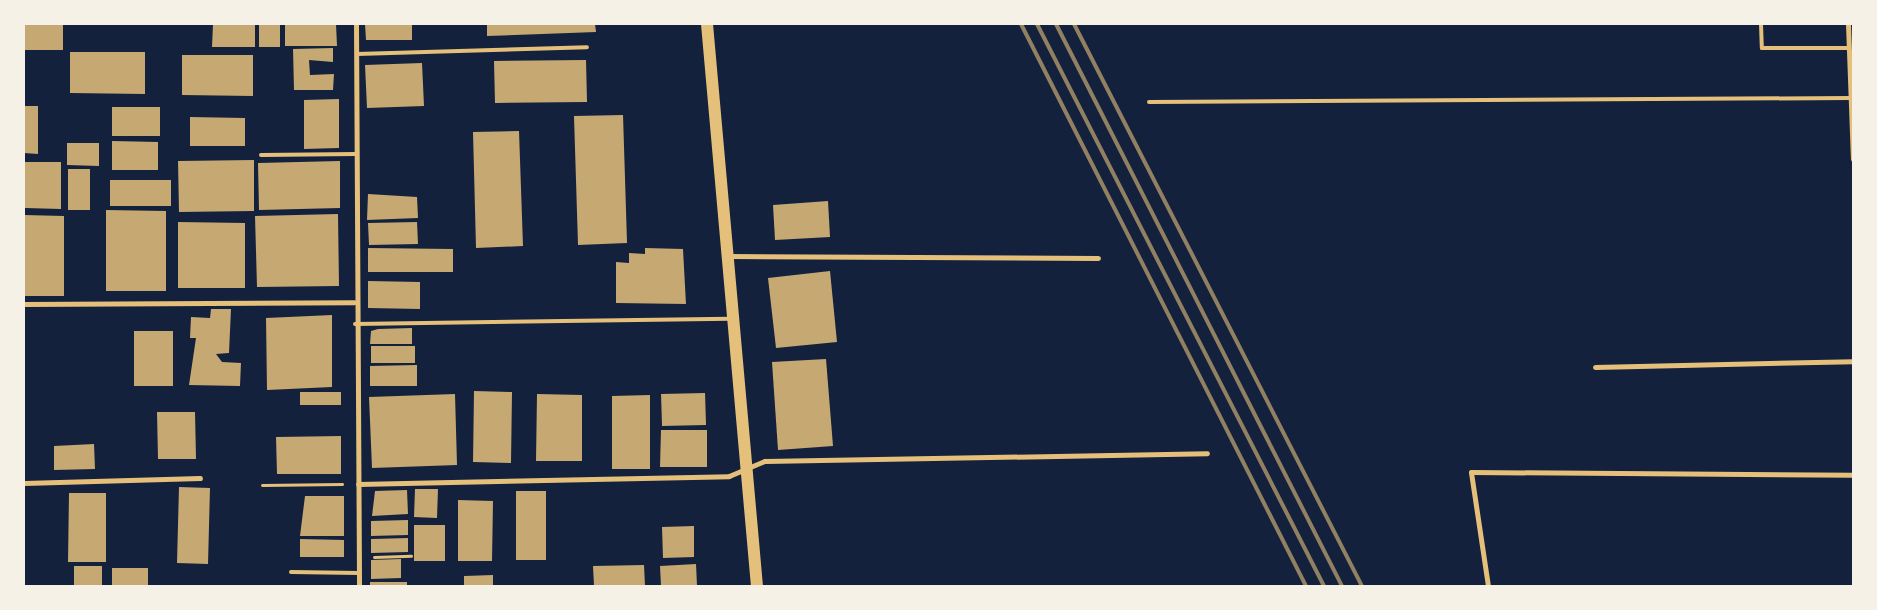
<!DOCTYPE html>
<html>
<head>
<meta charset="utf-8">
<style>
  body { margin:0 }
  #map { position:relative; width:1877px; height:610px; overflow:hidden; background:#14213d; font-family:Inter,sans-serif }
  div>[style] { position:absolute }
  .building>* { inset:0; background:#c6a872 }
  .path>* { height:3px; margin:-1.5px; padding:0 1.5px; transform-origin:1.5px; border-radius:1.5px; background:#e5c07b }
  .service>* { height:4px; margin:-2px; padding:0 2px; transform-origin:2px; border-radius:2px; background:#e5c07b }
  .minor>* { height:5px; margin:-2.5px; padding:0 2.5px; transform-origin:2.5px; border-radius:2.5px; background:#e5c07b }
  .primary>* { height:12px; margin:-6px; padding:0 6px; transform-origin:6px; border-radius:6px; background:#e5c07b }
  .rail>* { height:4px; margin:-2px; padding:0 2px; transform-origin:2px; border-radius:2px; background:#918062 }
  span { translate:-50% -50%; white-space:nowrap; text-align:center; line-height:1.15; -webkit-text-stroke:4px #f6f1e7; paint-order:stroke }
  .frame { position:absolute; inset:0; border:25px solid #f6f1e7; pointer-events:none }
</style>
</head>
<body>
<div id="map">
  <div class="building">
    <i style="clip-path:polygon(24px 24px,63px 24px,63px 50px,24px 50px)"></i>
    <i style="clip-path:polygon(213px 24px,255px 24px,255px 47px,212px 47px)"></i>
    <i style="clip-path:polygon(259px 24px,280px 24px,280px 47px,259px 47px)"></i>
    <i style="clip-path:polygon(285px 24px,336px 24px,337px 46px,285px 46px)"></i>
    <i style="clip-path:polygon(365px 24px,412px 24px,412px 40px,366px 40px)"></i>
    <i style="clip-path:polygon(487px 24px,595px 24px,596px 32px,487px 36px)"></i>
    <i style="clip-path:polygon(333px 48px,333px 62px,309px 60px,310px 75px,334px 74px,333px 90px,294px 90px,293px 49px)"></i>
    <i style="clip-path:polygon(70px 52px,145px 52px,145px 94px,70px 93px)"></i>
    <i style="clip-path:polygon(182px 55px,253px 55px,253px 96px,182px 95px)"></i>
    <i style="clip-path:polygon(586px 60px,587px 102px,495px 103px,494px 61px)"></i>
    <i style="clip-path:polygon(422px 63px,424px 106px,367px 108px,365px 65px)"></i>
    <i style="clip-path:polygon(339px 99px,339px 148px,304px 149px,304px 100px)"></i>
    <i style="clip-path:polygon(24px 106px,38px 106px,38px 154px,24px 153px)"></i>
    <i style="clip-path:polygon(112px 107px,160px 107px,160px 136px,112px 136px)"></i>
    <i style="clip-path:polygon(623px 115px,627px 243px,578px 245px,574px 116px)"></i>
    <i style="clip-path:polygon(190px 117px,245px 118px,245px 146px,190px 146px)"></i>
    <i style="clip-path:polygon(519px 131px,523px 246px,476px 248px,473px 132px)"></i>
    <i style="clip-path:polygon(112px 141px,158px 142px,158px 170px,112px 170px)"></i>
    <i style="clip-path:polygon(67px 143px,99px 143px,99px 166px,67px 165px)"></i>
    <i style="clip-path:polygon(254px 160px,254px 211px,179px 212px,178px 161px)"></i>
    <i style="clip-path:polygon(340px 161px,340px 208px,259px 210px,258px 163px)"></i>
    <i style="clip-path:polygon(25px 162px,61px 162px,61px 209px,25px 208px)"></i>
    <i style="clip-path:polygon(68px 169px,90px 169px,90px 210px,68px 210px)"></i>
    <i style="clip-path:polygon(110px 180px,171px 180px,171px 206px,110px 206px)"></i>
    <i style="clip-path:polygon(368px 194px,417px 197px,418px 218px,367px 220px)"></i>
    <i style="clip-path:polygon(828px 201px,830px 237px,775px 240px,773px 205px)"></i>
    <i style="clip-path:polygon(106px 210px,166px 211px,166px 291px,106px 291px)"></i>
    <i style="clip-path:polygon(338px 214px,339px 286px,257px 287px,255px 216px)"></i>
    <i style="clip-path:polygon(24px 215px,64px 216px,64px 296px,24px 296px)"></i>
    <i style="clip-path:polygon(178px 222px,245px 223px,245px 288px,178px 288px)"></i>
    <i style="clip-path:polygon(417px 222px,418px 244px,369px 245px,368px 223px)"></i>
    <i style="clip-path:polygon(368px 248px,453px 249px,453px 272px,368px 272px)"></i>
    <i style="clip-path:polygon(645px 248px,683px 249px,686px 304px,616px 303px,616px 262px,629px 263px,629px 253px,645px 254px)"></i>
    <i style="clip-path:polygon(830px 271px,837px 342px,776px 348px,768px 278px)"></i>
    <i style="clip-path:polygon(368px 281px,420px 282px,420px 309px,368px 308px)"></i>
    <i style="clip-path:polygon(211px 309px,231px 309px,229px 353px,216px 354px,222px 362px,241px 363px,240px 386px,189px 385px,196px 338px,190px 338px,191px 317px,210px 318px)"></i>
    <i style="clip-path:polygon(332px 315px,332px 387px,267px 390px,266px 318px)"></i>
    <i style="clip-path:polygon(412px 328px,412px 344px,370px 344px,371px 331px,378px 329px)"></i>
    <i style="clip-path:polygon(134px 331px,173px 331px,173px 386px,134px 386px)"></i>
    <i style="clip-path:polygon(371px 346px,415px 346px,415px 363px,371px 363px)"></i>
    <i style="clip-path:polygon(826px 359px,833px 446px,778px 450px,772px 362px)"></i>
    <i style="clip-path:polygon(417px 365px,417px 386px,370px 386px,370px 366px)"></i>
    <i style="clip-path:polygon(474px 391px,512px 392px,511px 463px,473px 462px)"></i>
    <i style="clip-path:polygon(300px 392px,341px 392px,341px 405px,300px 405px)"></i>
    <i style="clip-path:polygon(705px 393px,706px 425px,662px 426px,661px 394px)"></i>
    <i style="clip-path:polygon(455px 394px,457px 465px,372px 468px,369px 397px)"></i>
    <i style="clip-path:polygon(537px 394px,582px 395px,582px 461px,536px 461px)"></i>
    <i style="clip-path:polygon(650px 395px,650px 469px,612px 469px,612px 396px)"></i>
    <i style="clip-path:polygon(157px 412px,195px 412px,196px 459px,158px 459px)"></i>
    <i style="clip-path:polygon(661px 430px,707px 430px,707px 467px,660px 467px)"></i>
    <i style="clip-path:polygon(341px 436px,341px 474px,277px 474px,276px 437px)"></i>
    <i style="clip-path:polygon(94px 444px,95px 469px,54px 470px,54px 446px)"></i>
    <i style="clip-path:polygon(179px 487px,210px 488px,208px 564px,177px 563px)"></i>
    <i style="clip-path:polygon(415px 489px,438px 489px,437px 518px,414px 517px)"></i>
    <i style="clip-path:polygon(407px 490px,408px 514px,372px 516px,375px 491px)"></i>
    <i style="clip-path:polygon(516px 491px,546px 491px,546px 560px,516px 560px)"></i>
    <i style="clip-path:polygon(69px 493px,106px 493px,106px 562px,68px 562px)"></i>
    <i style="clip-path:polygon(305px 496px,344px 496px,344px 536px,300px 536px)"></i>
    <i style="clip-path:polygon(458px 500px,493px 501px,492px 561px,458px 561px)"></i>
    <i style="clip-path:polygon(408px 520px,408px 535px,371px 536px,371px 521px)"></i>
    <i style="clip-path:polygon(414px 525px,445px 525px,445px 561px,414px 561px)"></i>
    <i style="clip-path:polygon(694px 526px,694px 557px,663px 558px,662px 527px)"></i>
    <i style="clip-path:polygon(408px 538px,408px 552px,371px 553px,371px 539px)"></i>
    <i style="clip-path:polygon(300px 539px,344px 540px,344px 557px,300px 557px)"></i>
    <i style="clip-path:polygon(401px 559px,401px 578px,371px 579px,371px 560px)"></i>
    <i style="clip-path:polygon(696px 564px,697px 586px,661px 586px,660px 566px)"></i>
    <i style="clip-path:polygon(644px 565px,645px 586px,594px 586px,593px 566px)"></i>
    <i style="clip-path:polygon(74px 566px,102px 566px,102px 586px,74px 586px)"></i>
    <i style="clip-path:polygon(112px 568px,148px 568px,148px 586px,112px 586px)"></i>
    <i style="clip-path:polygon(493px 575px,493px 586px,464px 586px,464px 576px)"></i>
    <i style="clip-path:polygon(370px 582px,407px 582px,407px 586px,370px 586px)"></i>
  </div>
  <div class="path">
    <i style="left:262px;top:485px;width:80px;rotate:-0.7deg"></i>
    <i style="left:374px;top:557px;width:37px;rotate:-2deg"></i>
  </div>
  <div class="service">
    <i style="left:1761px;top:24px;width:24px;rotate:88deg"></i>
    <i style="left:1762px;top:48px;width:87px"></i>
    <i style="left:357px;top:54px;width:230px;rotate:-1.7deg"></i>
    <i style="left:1149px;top:102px;width:702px;rotate:-0.33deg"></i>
    <i style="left:261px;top:155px;width:95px;rotate:-0.6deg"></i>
    <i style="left:355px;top:324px;width:375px;rotate:-0.8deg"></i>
    <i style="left:291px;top:572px;width:68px;rotate:0.8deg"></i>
  </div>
  <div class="minor">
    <i style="left:356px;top:24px;width:562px;rotate:89.69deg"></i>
    <i style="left:1848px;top:24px;width:135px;rotate:87.9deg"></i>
    <i style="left:729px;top:256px;width:369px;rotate:0.3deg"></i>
    <i style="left:24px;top:304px;width:330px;rotate:-0.3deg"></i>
    <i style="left:1595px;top:367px;width:258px;rotate:-1.3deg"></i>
    <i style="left:24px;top:483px;width:176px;rotate:-1.6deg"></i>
    <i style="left:358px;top:484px;width:371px;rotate:-1.2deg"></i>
    <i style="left:729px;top:476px;width:39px;rotate:-23deg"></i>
    <i style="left:765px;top:461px;width:442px;rotate:-1deg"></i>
    <i style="left:1488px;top:586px;width:115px;rotate:-98.5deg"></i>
    <i style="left:1471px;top:472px;width:382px;rotate:0.4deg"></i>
  </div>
  <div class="primary">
    <i style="left:707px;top:24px;width:564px;rotate:84.92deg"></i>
  </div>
  <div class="rail">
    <i style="left:1021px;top:24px;width:630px;rotate:63.11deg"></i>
    <i style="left:1037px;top:24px;width:631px;rotate:62.95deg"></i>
    <i style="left:1056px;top:24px;width:631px;rotate:63.03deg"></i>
    <i style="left:1074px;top:24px;width:631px;rotate:62.87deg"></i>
  </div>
  <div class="frame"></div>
</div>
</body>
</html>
